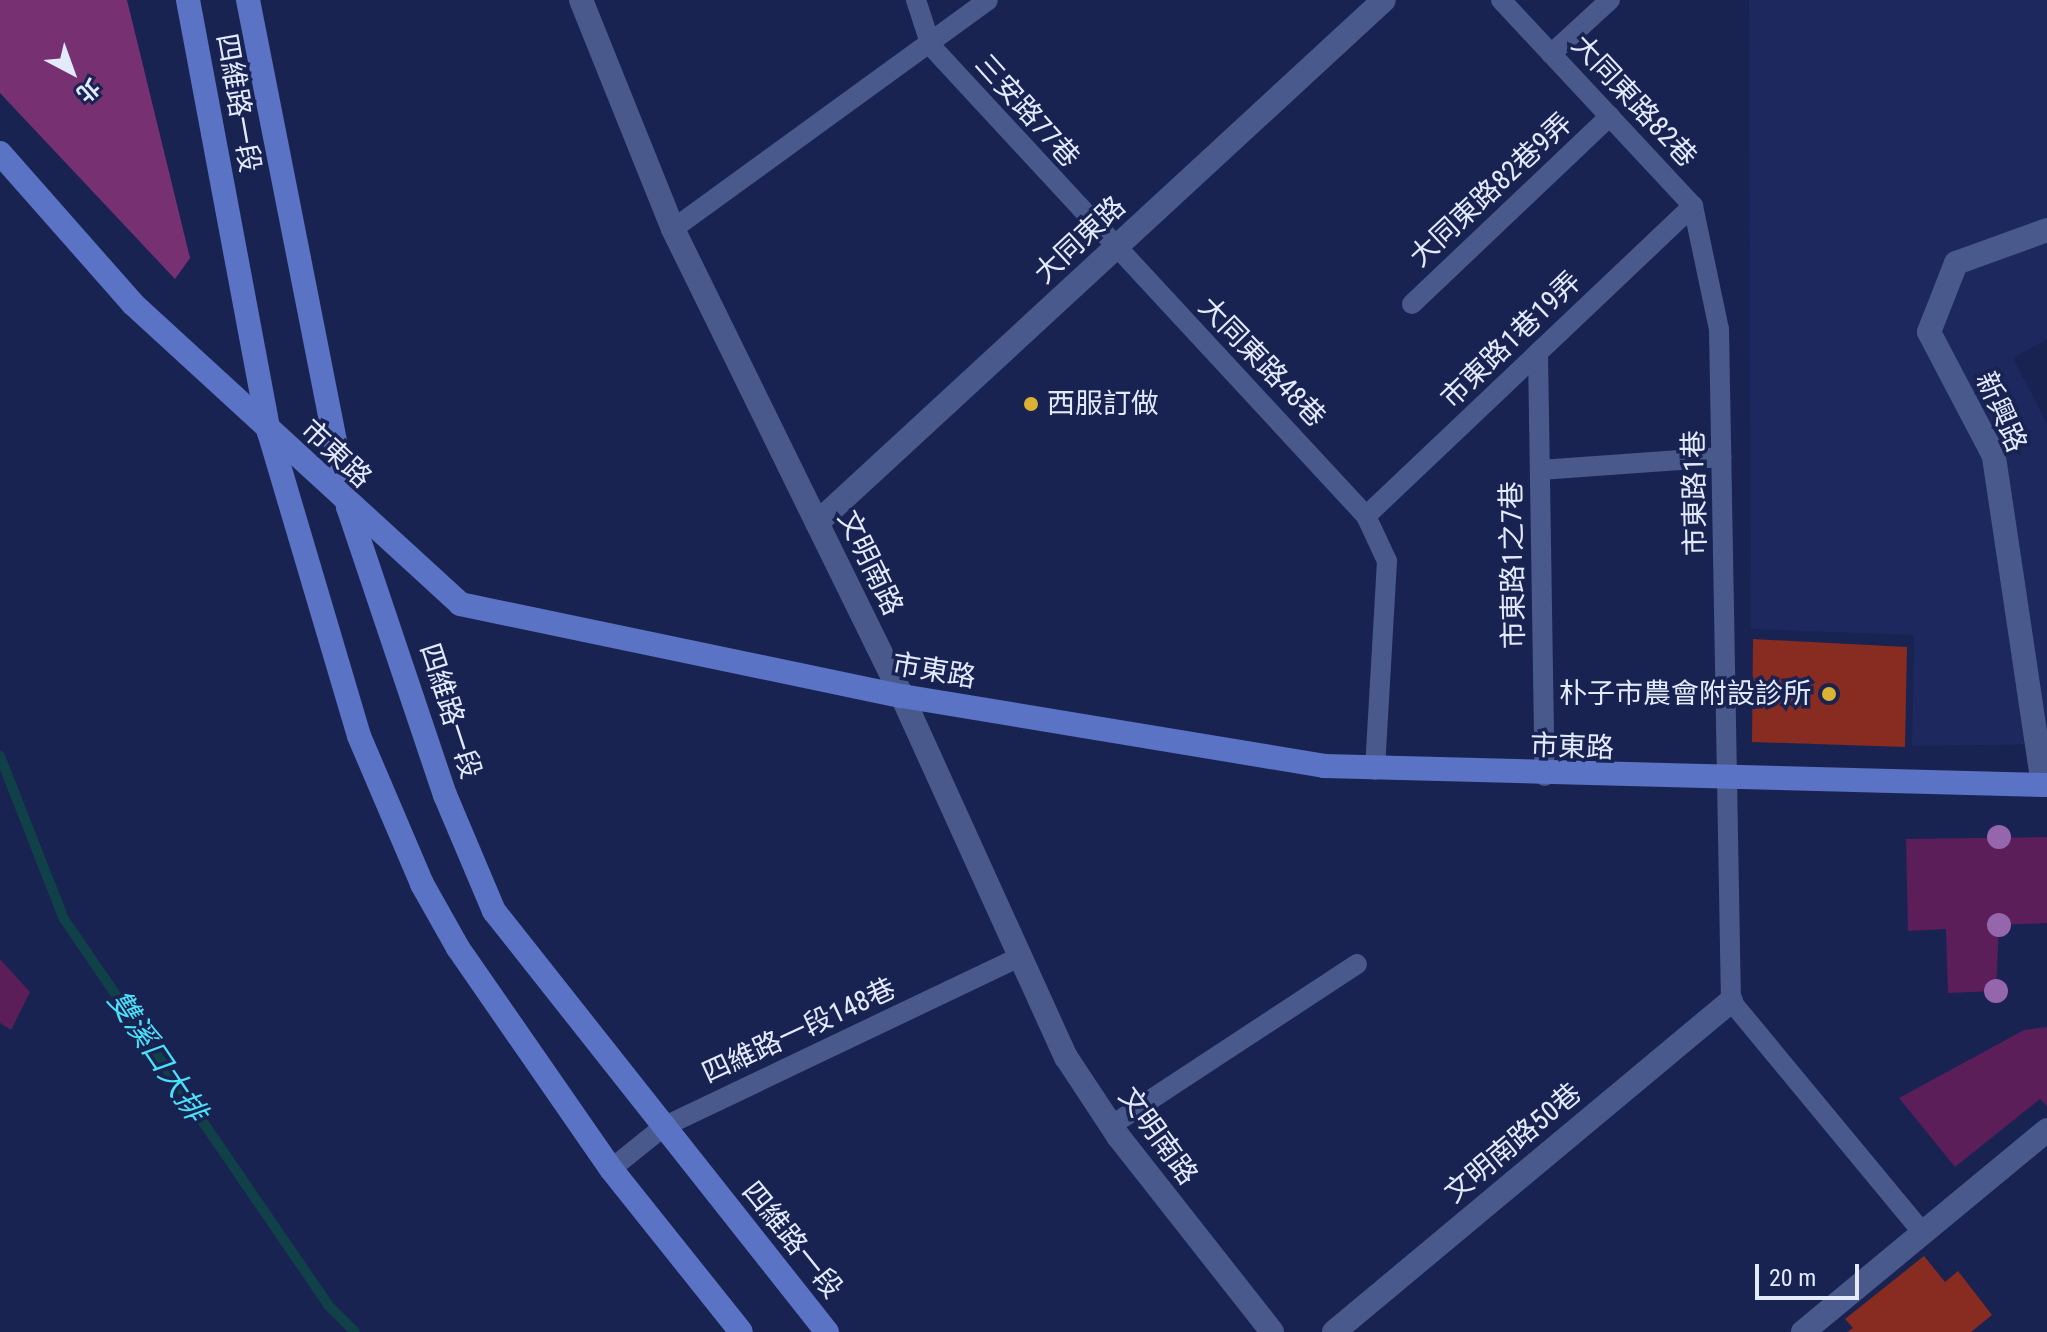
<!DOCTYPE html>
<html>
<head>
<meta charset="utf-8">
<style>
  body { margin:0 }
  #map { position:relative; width:2047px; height:1332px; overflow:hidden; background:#182351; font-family:"Roboto Condensed","Noto Sans TC",sans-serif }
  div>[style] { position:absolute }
  .built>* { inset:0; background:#1d295e }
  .green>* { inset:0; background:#5b1e58 }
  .forest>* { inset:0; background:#773172 }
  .stream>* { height:10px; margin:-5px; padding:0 5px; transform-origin:5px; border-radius:5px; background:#114148 }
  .building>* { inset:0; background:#882b20 }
  .lane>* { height:20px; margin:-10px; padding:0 10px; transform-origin:10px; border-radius:10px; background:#49598c }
  .street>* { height:24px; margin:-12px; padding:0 12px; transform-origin:12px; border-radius:12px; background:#49598c }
  .secondary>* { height:24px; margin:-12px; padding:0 12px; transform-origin:12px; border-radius:12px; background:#5b73c4 }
  .trees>* { width:24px; height:24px; margin:-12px; border-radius:50%; background:#9566ab }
  .dots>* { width:22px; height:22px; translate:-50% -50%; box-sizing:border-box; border:4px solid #182351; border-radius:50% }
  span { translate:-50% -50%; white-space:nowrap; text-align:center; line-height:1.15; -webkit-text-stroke:7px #182351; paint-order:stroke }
  .street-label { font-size:28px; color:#e3eafc }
  .poi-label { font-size:28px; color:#e3eafc }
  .left { translate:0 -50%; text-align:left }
  .right { translate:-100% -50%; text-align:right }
  .water-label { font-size:30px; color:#4ae1f8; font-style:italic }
  .north { position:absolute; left:32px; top:32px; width:80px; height:80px; -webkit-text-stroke:6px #182351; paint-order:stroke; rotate:139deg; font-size:22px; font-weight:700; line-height:32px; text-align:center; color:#e3eafc }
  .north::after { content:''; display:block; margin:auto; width:28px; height:36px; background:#e3eafc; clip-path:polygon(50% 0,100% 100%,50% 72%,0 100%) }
  .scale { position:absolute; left:1755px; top:1264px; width:104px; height:36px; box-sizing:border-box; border:4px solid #e3eafc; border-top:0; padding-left:10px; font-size:24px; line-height:28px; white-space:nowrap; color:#e3eafc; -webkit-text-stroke:6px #182351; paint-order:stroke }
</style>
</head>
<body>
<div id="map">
  <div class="built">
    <i style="clip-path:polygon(1749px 0,2047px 0,2047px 339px,2013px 358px,2047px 424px,2047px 744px,1912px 746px,1914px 635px,1751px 629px)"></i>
  </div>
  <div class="green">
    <i style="clip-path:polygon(2047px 837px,2047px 923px,1999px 925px,1996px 991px,1948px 993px,1946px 929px,1908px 931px,1906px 839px)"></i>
    <i style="clip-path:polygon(0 959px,30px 992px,11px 1030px,0 1023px)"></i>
    <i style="clip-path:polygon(2047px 1027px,2047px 1106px,2040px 1099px,1955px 1167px,1899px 1098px,2024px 1030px)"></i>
  </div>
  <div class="forest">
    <i style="clip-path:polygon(0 0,127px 0,190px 258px,175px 279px,0 93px)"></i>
  </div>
  <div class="stream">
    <i style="left:0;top:756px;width:175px;rotate:68.6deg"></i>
    <i style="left:64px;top:919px;width:468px;rotate:55.6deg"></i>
    <i style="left:328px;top:1305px;width:38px;rotate:45deg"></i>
  </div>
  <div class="building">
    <i style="clip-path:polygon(1753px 639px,1907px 647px,1905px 747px,1752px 742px)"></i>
    <i style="clip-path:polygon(1924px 1256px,1945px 1282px,1958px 1271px,1992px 1315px,1971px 1332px,1847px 1332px,1853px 1328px,1845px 1319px)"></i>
  </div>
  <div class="lane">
    <i style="left:916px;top:0;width:48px;rotate:71.9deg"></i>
    <i style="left:931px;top:46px;width:640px;rotate:47.21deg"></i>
    <i style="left:1366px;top:516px;width:50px;rotate:65deg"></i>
    <i style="left:1387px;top:561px;width:209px;rotate:93.3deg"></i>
    <i style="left:1501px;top:0;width:282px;rotate:47deg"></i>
    <i style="left:1551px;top:54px;width:80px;rotate:-42.5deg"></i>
    <i style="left:1693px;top:206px;width:126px;rotate:78.1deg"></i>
    <i style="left:1719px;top:329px;width:672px;rotate:88.98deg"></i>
    <i style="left:1731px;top:1001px;width:300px;rotate:50.4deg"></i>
    <i style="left:673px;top:229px;width:389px;rotate:-36deg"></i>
    <i style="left:1412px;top:304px;width:273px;rotate:-43.5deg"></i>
    <i style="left:1538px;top:353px;width:423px;rotate:89.1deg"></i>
    <i style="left:1540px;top:470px;width:182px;rotate:-4.1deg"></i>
    <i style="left:1366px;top:516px;width:451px;rotate:-43.5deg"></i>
    <i style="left:1112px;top:1125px;width:293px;rotate:-33.3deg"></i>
    <i style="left:611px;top:1169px;width:67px;rotate:-38.9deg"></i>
    <i style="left:663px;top:1127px;width:395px;rotate:-25.5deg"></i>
  </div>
  <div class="street">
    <i style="left:581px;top:0;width:247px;rotate:68.1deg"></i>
    <i style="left:673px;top:229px;width:520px;rotate:63.88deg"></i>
    <i style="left:902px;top:696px;width:397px;rotate:65.6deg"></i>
    <i style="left:1066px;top:1057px;width:95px;rotate:56.6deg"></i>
    <i style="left:1118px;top:1136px;width:249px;rotate:51.8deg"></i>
    <i style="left:817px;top:523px;width:771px;rotate:-42.69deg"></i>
    <i style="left:2043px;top:785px;width:333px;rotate:-98.5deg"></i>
    <i style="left:1994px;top:456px;width:140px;rotate:-117.7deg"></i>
    <i style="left:1929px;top:332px;width:74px;rotate:-68.6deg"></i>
    <i style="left:1956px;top:263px;width:97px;rotate:-19.9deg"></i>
    <i style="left:1334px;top:1332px;width:517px;rotate:-39.82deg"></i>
    <i style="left:1803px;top:1332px;width:317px;rotate:-39.6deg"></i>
  </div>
  <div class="secondary">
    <i style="left:188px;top:0;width:440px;rotate:79.4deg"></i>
    <i style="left:269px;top:432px;width:317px;rotate:73.5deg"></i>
    <i style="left:359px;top:736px;width:161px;rotate:66.9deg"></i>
    <i style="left:422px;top:884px;width:73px;rotate:60.6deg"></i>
    <i style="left:458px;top:948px;width:269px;rotate:55.3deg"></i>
    <i style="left:611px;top:1169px;width:208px;rotate:51.4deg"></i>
    <i style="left:248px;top:0;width:517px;rotate:78.84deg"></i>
    <i style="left:348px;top:507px;width:304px;rotate:71.4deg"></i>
    <i style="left:445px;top:795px;width:126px;rotate:67.1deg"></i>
    <i style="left:494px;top:911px;width:537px;rotate:51.66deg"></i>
    <i style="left:0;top:153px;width:201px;rotate:48.6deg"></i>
    <i style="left:133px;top:304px;width:444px;rotate:42.5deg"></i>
    <i style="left:460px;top:604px;width:451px;rotate:11.8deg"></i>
    <i style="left:902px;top:696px;width:428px;rotate:9.4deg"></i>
    <i style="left:1324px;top:766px;width:723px;rotate:1.51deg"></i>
  </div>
  <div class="trees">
    <i style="left:1999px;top:837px"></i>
    <i style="left:1999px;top:925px"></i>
    <i style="left:1996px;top:991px"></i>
  </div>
  <div class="dots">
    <i style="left:1031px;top:404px;background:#dbb233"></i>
    <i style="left:1829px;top:694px;background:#dbb233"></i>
  </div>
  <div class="street-label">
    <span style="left:1634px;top:101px;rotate:47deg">大同東路82巷</span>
    <span style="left:238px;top:103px;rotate:80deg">四維路一段</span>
    <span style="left:1027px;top:111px;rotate:48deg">三安路77巷</span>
    <span style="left:1491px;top:190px;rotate:-43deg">大同東路82巷9弄</span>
    <span style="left:1080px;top:240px;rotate:-43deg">大同東路</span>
    <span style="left:1511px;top:340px;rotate:-44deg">市東路1巷19弄</span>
    <span style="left:1262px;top:362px;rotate:46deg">大同東路48巷</span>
    <span style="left:2001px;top:412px;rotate:66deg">新興路</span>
    <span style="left:336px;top:454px;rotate:43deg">市東路</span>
    <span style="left:1695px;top:493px;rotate:-91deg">市東路1巷</span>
    <span style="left:870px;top:563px;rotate:64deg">文明南路</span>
    <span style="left:1513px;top:565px;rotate:-91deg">市東路1之7巷</span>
    <span style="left:934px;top:671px;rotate:10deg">市東路</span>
    <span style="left:450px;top:711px;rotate:72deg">四維路一段</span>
    <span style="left:1572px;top:747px;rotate:2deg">市東路</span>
    <span style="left:799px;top:1031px;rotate:-25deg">四維路一段148巷</span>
    <span style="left:1158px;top:1136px;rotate:54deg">文明南路</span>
    <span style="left:1513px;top:1143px;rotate:-40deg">文明南路50巷</span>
    <span style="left:792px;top:1240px;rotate:51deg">四維路一段</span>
  </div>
  <div class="poi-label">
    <span class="left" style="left:1047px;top:404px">西服訂做</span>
    <span class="right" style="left:1811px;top:694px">朴子市農會附設診所</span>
  </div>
  <div class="water-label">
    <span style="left:157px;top:1056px;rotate:56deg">雙溪口大排</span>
  </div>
  <div class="north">北</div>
  <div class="scale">20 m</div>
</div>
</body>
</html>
